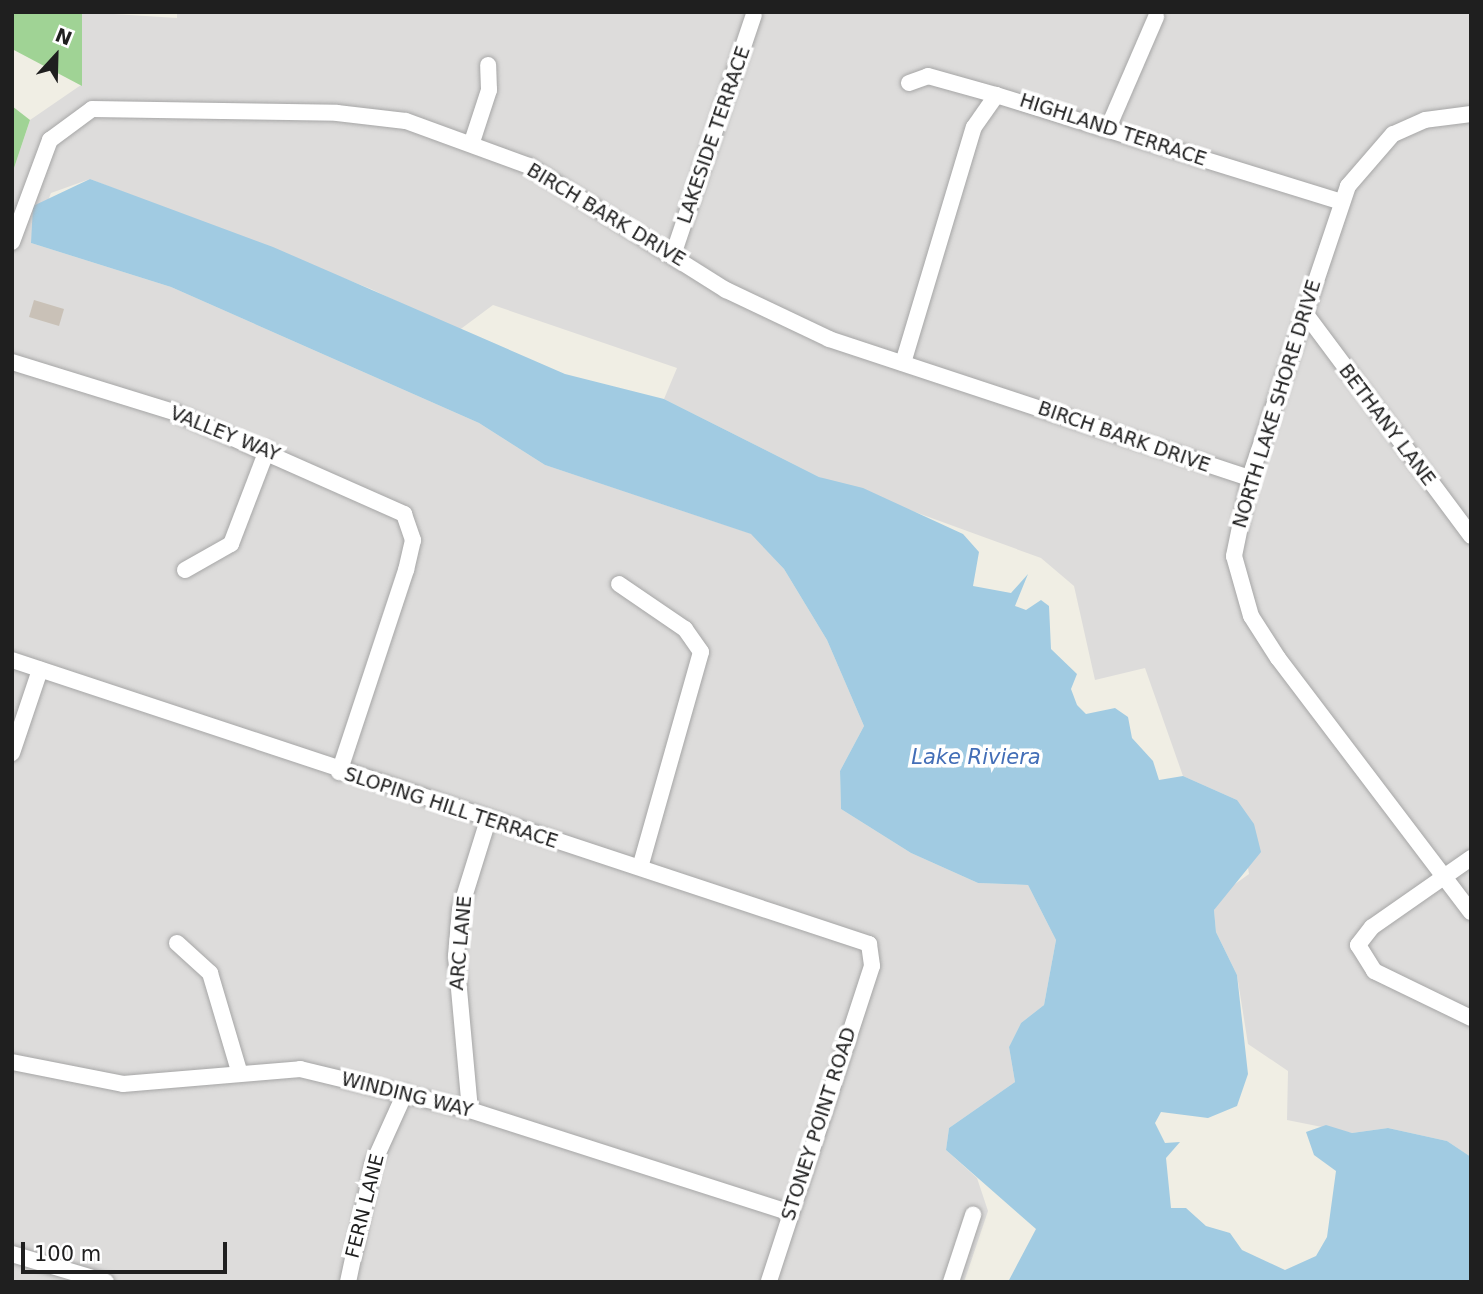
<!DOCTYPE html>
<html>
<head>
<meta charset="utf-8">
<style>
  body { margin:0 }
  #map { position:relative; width:1483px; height:1294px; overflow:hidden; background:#f0eee4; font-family:"DejaVu Sans",sans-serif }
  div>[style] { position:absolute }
  .residential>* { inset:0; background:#dddcdb }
  .forest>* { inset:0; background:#a0d395 }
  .water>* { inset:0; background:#a1cbe2 }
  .building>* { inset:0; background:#c9c1b7 }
  .roads { filter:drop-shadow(0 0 2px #a6a6a6) drop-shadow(0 0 2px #a6a6a6) }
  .minor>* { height:16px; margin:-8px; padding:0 8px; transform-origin:8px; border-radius:8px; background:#fff }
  span { translate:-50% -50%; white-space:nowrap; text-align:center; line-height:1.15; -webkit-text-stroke:7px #fff; paint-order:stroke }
  .street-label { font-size:19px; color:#1f1f1f }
  .water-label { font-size:21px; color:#436eb7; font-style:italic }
  .frame { position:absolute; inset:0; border:14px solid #1f1f1f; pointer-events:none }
  .north { position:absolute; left:21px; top:21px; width:70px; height:70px; -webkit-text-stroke:5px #fff; paint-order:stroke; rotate:22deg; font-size:19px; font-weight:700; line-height:28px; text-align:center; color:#1f1f1f }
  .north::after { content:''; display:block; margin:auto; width:24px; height:32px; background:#1f1f1f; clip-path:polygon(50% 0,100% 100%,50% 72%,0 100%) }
  .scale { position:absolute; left:21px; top:1242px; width:206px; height:32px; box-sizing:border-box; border:4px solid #1f1f1f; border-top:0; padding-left:9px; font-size:21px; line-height:24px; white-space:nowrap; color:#1f1f1f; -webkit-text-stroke:5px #fff; paint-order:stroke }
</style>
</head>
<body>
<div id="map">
  <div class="residential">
    <i style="clip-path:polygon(82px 12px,177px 18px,177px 12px,1471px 12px,1471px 1157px,1447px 1141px,1388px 1128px,1352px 1133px,1287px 1120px,1288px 1071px,1248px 1044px,1237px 975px,1216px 932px,1214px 910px,1224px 892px,1249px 874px,1237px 800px,1183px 776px,1145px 668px,1095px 680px,1074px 586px,1041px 558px,819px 477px,664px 399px,677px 368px,493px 305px,458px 331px,371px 289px,90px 179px,51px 193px,31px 243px,171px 287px,479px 423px,545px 465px,752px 534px,784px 569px,827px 640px,864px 726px,840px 771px,841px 809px,911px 853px,978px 883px,1028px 885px,1056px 940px,1044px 1005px,1021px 1023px,1009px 1047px,1015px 1082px,949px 1128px,946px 1150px,977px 1178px,988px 1211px,964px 1282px,12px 1282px,12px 174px,30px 120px,81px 85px)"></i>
  </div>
  <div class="forest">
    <i style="clip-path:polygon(12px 12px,82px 12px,82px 86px,12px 49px)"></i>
    <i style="clip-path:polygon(12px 106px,30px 120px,12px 174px)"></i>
  </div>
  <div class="water">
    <i style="clip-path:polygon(90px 179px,273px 247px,565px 374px,664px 399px,819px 477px,863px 488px,963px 534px,979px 552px,973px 586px,1011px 593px,1028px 574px,1015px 606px,1026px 610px,1041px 600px,1049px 606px,1051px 649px,1077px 674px,1071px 689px,1077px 705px,1086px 714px,1115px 708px,1128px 717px,1132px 738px,1153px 761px,1159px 780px,1183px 776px,1237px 800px,1254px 824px,1261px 852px,1214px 910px,1216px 932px,1237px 975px,1248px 1074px,1237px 1106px,1208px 1118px,1161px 1112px,1155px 1123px,1165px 1143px,1180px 1142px,1166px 1158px,1171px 1208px,1186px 1208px,1206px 1226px,1230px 1233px,1242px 1250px,1285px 1270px,1316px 1256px,1327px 1237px,1336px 1171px,1314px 1155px,1306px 1132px,1326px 1125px,1352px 1133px,1388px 1128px,1447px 1141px,1471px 1157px,1471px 1282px,1008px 1282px,1036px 1229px,946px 1150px,949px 1128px,1015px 1082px,1009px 1047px,1021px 1023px,1044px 1005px,1056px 940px,1028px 885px,978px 883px,911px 853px,841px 809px,840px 771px,864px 726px,827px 640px,784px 569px,751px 534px,545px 465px,479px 423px,171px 287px,31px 243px,33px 206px)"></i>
  </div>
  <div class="building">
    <i style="clip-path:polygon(34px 300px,64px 309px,59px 326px,29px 317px)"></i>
  </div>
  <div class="roads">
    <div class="minor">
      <i style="left:909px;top:83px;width:20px;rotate:-20deg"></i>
      <i style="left:928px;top:76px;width:71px;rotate:15.6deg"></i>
      <i style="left:1471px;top:114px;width:46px;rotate:172.6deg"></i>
      <i style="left:1425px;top:120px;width:35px;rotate:156deg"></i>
      <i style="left:1393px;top:134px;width:69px;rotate:130.9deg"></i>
      <i style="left:1348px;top:186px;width:308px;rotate:108.6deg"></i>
      <i style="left:1250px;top:478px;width:80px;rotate:101.6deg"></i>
      <i style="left:1234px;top:556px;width:62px;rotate:74.2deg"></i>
      <i style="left:1251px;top:616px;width:50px;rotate:57.3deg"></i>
      <i style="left:1278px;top:658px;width:319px;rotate:52.8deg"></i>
      <i style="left:1108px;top:128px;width:121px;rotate:-66.6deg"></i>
      <i style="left:472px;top:142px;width:55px;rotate:-71.9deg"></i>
      <i style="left:489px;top:90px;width:25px;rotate:-92deg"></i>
      <i style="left:12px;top:242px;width:109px;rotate:-69.6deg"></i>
      <i style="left:50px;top:140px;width:52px;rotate:-36.4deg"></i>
      <i style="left:92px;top:109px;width:245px;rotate:0.9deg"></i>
      <i style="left:337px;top:113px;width:69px;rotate:6.6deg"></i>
      <i style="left:406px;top:121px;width:131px;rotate:20.1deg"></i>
      <i style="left:529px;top:166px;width:233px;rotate:32.2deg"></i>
      <i style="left:726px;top:290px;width:114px;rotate:25.4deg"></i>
      <i style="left:829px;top:339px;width:443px;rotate:18.3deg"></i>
      <i style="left:673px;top:255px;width:253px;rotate:-71.4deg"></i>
      <i style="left:1305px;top:313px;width:278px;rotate:53.3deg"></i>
      <i style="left:12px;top:362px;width:170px;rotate:17.2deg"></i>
      <i style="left:174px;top:412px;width:252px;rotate:23.9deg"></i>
      <i style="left:404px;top:514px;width:28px;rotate:71deg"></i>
      <i style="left:413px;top:540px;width:31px;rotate:103deg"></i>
      <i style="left:406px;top:570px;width:213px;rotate:108.3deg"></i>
      <i style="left:903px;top:363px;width:246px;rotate:-73.3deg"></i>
      <i style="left:974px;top:127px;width:39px;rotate:-55deg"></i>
      <i style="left:996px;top:95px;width:362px;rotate:17.2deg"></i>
      <i style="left:185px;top:570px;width:53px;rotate:-29.5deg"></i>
      <i style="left:231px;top:544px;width:101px;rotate:-69deg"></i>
      <i style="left:619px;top:584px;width:80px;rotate:34.3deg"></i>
      <i style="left:685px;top:629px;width:28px;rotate:55deg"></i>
      <i style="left:701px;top:652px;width:223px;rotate:105.8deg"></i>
      <i style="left:12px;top:660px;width:903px;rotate:18.33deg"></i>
      <i style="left:869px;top:944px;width:22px;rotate:82deg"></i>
      <i style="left:872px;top:966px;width:332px;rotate:108.1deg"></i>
      <i style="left:12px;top:753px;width:88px;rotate:-71.4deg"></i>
      <i style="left:1471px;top:858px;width:121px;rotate:145.1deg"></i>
      <i style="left:1372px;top:927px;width:23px;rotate:128deg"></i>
      <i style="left:1358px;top:945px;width:31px;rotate:58deg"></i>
      <i style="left:1374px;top:971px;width:108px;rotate:25.9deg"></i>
      <i style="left:177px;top:943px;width:45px;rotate:42.3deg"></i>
      <i style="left:210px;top:973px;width:102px;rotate:73.5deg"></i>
      <i style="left:12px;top:1062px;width:113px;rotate:11.2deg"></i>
      <i style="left:123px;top:1084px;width:178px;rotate:-4.8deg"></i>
      <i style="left:300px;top:1069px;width:175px;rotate:13.6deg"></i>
      <i style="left:470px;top:1110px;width:336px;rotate:17.8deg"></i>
      <i style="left:470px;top:1110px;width:155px;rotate:-95.2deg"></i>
      <i style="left:456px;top:956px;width:46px;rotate:-85deg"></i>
      <i style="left:460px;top:910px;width:94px;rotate:-72.7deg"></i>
      <i style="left:12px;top:1254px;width:98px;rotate:16.6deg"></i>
      <i style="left:348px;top:1282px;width:121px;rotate:-78deg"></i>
      <i style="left:373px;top:1164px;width:78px;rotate:-65.7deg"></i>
      <i style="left:951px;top:1282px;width:71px;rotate:-71.8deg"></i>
    </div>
  </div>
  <div class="street-label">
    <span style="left:1113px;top:130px;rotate:18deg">HIGHLAND TERRACE</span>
    <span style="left:714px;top:135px;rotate:-71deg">LAKESIDE TERRACE</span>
    <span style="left:606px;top:215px;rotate:31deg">BIRCH BARK DRIVE</span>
    <span style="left:1277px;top:404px;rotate:-73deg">NORTH LAKE SHORE DRIVE</span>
    <span style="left:1387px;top:425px;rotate:53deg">BETHANY LANE</span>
    <span style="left:225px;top:434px;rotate:22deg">VALLEY WAY</span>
    <span style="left:1124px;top:437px;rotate:19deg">BIRCH BARK DRIVE</span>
    <span style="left:451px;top:808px;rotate:18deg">SLOPING HILL TERRACE</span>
    <span style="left:461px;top:943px;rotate:-85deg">ARC LANE</span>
    <span style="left:407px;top:1095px;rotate:14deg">WINDING WAY</span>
    <span style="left:819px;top:1124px;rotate:-72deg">STONEY POINT ROAD</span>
    <span style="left:365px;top:1206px;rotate:-76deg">FERN LANE</span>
  </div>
  <div class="water-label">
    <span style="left:976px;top:757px">Lake Riviera</span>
  </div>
  <div class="frame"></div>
  <div class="north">N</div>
  <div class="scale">100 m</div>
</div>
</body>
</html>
